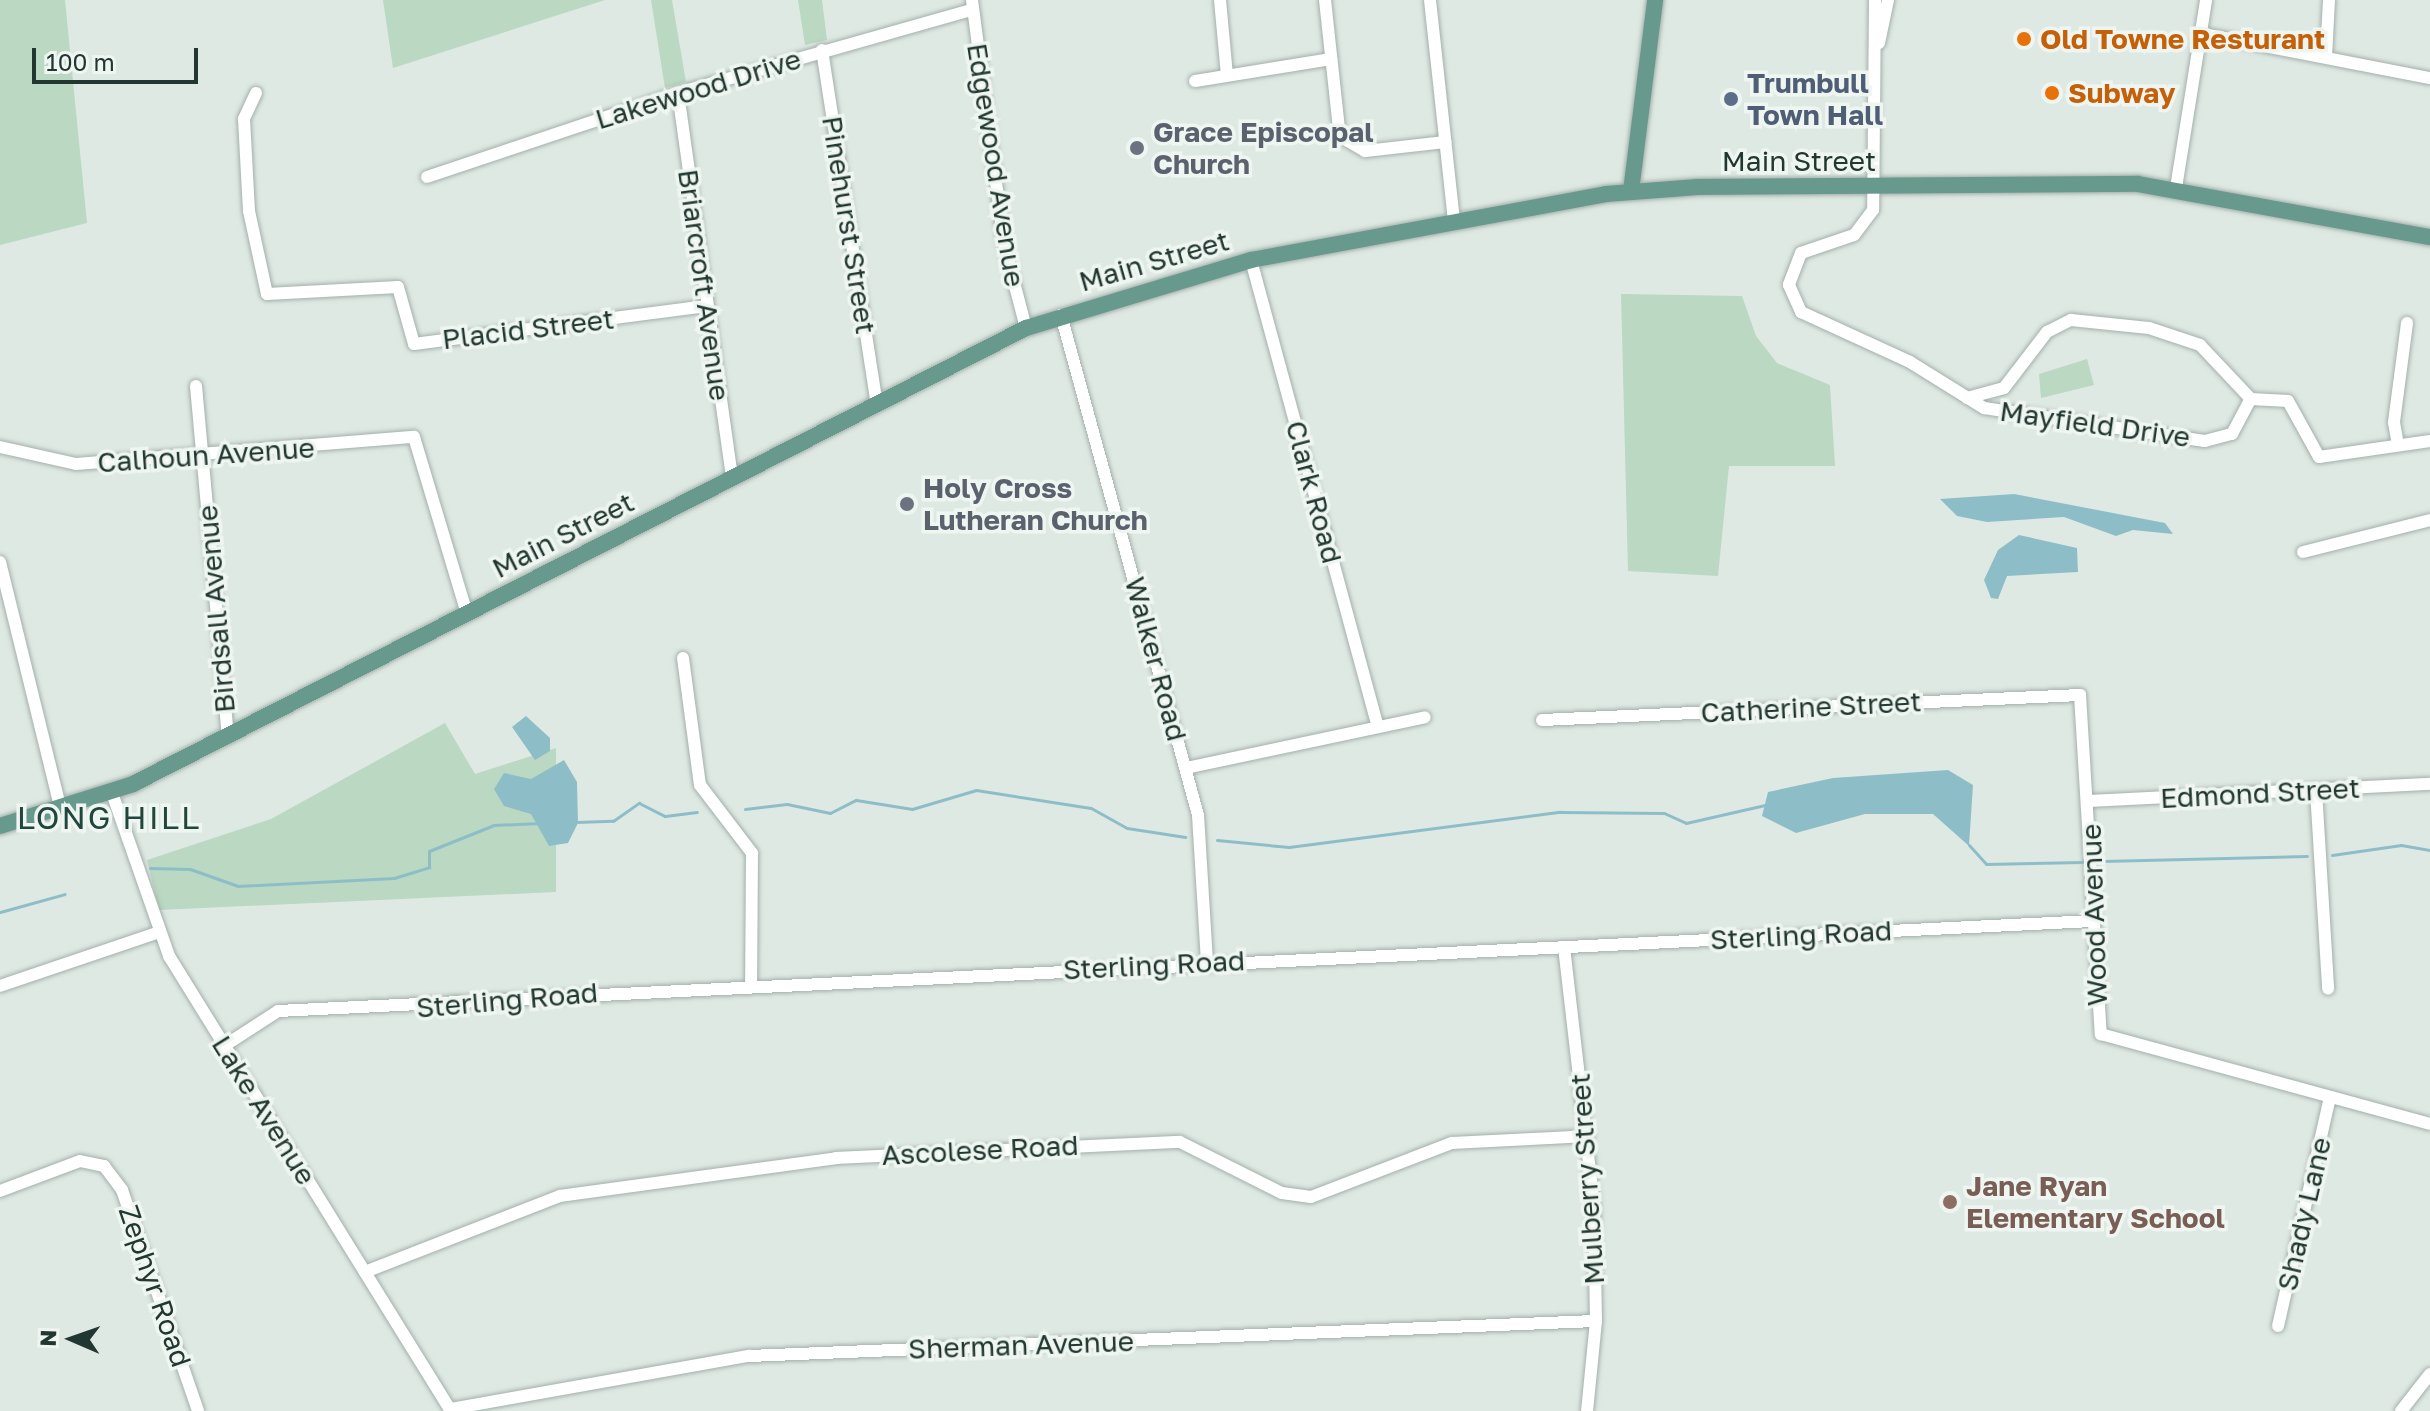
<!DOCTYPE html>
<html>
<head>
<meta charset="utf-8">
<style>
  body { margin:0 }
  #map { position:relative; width:2430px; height:1411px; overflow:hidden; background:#dfe9e4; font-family:"Golos Text",sans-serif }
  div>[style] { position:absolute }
  .green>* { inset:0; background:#bad8c2 }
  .water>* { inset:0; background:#8dbec8 }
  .stream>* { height:3px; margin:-1.5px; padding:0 1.5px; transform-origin:1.5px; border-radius:1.5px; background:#8dbec8 }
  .roads { filter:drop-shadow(0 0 2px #a3b0ab) drop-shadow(0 0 2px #a3b0ab) }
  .minor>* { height:12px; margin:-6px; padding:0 6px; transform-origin:6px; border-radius:6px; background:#fff }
  .major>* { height:16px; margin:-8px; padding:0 8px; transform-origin:8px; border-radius:8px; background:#68998d }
  .dots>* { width:22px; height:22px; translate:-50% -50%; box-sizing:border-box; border:4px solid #eff6f2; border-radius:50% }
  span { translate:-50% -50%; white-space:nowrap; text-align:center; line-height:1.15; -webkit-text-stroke:7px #eff6f2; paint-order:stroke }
  .food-label { font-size:28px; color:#c56008; font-weight:700 }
  .left { translate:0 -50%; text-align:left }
  .service-label { font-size:28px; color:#4e5e75; font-weight:700 }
  .street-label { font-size:28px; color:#223731 }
  .worship-label { font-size:28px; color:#5b616d; font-weight:700 }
  .education-label { font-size:28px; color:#785e54; font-weight:700 }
  .quarter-label { font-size:32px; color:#21463d; letter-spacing:2px }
  .north { position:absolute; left:32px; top:1299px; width:80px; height:80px; -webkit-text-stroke:6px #eff6f2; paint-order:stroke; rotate:272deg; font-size:22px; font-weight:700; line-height:32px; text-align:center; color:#223731 }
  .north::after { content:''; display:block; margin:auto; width:28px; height:36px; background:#223731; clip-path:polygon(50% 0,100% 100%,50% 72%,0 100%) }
  .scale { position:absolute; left:32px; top:48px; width:166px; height:36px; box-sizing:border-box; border:4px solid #223731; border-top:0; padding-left:10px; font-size:24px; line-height:28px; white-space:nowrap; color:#223731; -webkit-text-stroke:6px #eff6f2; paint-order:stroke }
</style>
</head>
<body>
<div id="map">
  <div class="green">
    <i style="clip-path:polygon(0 0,65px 0,87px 223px,0 245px)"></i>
    <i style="clip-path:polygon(383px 0,605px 0,393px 68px)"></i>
    <i style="clip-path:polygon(651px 0,672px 0,686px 82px,665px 88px)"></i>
    <i style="clip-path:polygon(798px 0,822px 0,827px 40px,805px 45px)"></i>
    <i style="clip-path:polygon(1621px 294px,1742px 296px,1756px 336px,1777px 363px,1830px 385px,1835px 466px,1729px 466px,1718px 576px,1628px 571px)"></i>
    <i style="clip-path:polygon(2087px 359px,2094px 385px,2041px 398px,2039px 374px)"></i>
    <i style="clip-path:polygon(445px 723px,475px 774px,556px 748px,556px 892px,159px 910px,147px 860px,271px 819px)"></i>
  </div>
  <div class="water">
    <i style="clip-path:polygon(2014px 494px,2165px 523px,2173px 534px,2133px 530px,2116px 536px,2064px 517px,1987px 522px,1957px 516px,1940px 499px)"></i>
    <i style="clip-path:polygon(2019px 535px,2077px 548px,2078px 572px,2007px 576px,1998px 599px,1991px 598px,1984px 580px,1998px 550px)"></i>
    <i style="clip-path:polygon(526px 716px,550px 738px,550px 751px,535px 760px,512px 727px)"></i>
    <i style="clip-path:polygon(564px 760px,577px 782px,578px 823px,568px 843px,549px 846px,531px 814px,504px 806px,494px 789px,504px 773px,531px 779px)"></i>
    <i style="clip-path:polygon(1948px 770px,1973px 785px,1969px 846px,1933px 814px,1865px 814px,1796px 833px,1762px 816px,1768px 792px,1833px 778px)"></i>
  </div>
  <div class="stream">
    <i style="left:745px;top:809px;width:42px;rotate:-6.8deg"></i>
    <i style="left:787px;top:804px;width:44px;rotate:11.8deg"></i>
    <i style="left:830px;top:813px;width:29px;rotate:-27deg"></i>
    <i style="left:856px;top:800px;width:57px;rotate:9.1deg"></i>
    <i style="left:912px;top:809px;width:67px;rotate:-16.5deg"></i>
    <i style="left:976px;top:790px;width:116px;rotate:8.9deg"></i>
    <i style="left:1091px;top:808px;width:41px;rotate:29.1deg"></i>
    <i style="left:1127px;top:828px;width:59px;rotate:8.8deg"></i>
    <i style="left:576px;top:822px;width:37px;rotate:-2deg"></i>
    <i style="left:613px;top:821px;width:32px;rotate:-35deg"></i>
    <i style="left:639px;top:803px;width:29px;rotate:27deg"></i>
    <i style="left:665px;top:816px;width:32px;rotate:-7deg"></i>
    <i style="left:1217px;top:840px;width:72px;rotate:5.6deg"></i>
    <i style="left:1289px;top:847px;width:273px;rotate:-7.4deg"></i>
    <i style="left:1560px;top:812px;width:104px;rotate:0.6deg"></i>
    <i style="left:1664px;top:813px;width:24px;rotate:24deg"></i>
    <i style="left:1686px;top:823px;width:81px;rotate:-12.8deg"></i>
    <i style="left:1969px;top:845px;width:25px;rotate:48deg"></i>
    <i style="left:1986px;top:864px;width:97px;rotate:-1.2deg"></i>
    <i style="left:2332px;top:855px;width:70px;rotate:-8.2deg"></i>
    <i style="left:2401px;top:845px;width:29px;rotate:10deg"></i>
    <i style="left:2103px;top:861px;width:204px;rotate:-1.4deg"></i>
    <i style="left:150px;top:868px;width:40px;rotate:1.4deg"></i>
    <i style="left:190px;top:869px;width:51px;rotate:19.5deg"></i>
    <i style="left:238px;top:886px;width:156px;rotate:-2.9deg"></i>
    <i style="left:394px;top:878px;width:37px;rotate:-17deg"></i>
    <i style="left:429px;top:867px;width:16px;rotate:-90deg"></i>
    <i style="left:429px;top:851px;width:70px;rotate:-21.8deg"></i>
    <i style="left:494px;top:825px;width:46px;rotate:-2.5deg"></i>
    <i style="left:0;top:912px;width:67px;rotate:-15.5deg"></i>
  </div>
  <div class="roads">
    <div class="minor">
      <i style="left:972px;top:0;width:246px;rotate:82.5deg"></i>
      <i style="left:1004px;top:244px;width:87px;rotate:75.3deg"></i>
      <i style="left:1220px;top:0;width:75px;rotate:84.7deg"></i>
      <i style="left:1325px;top:0;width:130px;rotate:83.8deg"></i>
      <i style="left:1339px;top:129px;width:15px;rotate:53deg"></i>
      <i style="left:1348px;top:141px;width:20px;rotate:30deg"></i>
      <i style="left:1365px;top:151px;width:81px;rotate:-6.4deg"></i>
      <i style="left:1430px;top:0;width:222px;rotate:83.8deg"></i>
      <i style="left:1875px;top:0;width:210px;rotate:90.5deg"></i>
      <i style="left:1873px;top:210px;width:31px;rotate:127deg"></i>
      <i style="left:1854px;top:235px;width:56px;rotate:161.2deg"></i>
      <i style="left:1801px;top:253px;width:34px;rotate:111deg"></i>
      <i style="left:1789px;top:285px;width:30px;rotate:66deg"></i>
      <i style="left:1801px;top:312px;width:120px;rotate:24.6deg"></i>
      <i style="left:1910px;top:362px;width:87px;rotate:31.9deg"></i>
      <i style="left:1984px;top:408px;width:223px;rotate:8.5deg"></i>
      <i style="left:2205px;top:441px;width:28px;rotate:-15deg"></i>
      <i style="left:2232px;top:434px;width:40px;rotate:-62deg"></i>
      <i style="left:2251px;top:399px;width:37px;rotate:3deg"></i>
      <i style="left:2288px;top:401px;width:64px;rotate:61deg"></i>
      <i style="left:2319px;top:457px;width:112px;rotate:-8.2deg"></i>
      <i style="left:2203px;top:34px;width:231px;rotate:11deg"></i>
      <i style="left:1879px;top:43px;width:44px;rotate:-78.2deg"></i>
      <i style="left:822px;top:50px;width:353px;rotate:81.2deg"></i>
      <i style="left:2326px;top:57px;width:57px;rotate:-87deg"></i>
      <i style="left:1195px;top:81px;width:138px;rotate:-9.2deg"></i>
      <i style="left:256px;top:93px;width:29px;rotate:115deg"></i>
      <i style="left:244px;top:119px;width:92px;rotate:86.9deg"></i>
      <i style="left:249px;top:211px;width:85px;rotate:77.8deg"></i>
      <i style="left:267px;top:294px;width:131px;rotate:-3.1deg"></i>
      <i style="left:398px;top:287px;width:59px;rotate:74.3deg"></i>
      <i style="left:414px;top:344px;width:293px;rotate:-7.4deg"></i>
      <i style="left:678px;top:93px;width:388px;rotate:82deg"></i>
      <i style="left:427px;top:177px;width:265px;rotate:-18.5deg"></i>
      <i style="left:678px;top:93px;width:305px;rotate:-15.8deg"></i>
      <i style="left:2176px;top:188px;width:190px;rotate:-80.9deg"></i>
      <i style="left:1251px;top:260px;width:482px;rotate:74.8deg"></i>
      <i style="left:1061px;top:315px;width:518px;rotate:74.68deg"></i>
      <i style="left:1198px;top:815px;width:147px;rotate:86.5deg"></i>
      <i style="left:196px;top:386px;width:351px;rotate:84.8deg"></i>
      <i style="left:1967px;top:398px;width:38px;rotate:-15deg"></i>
      <i style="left:2004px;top:388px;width:71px;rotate:-52.5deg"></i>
      <i style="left:2047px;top:332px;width:27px;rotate:-27deg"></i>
      <i style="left:2071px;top:320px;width:78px;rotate:5.9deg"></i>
      <i style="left:2149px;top:328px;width:54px;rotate:18.4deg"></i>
      <i style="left:2200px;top:345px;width:74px;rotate:46.6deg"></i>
      <i style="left:2398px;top:445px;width:23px;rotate:-100deg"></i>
      <i style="left:2394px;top:422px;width:100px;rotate:-82.5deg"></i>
      <i style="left:0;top:447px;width:78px;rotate:12.6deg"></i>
      <i style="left:76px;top:464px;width:339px;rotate:-4.6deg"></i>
      <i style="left:414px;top:437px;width:185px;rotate:73.3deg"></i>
      <i style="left:2303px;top:552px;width:131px;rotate:-14.1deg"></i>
      <i style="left:0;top:562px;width:255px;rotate:76.2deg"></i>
      <i style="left:683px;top:658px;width:128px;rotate:82.4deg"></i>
      <i style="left:700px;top:785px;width:86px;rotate:52.6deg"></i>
      <i style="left:752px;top:853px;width:133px;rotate:90.4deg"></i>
      <i style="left:1542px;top:720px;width:539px;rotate:-2.66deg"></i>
      <i style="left:2080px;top:695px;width:340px;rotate:86.5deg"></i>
      <i style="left:2101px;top:1034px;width:341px;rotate:15.3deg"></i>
      <i style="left:1186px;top:768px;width:244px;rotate:-12deg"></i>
      <i style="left:2316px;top:790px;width:199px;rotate:86.5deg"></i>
      <i style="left:112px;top:793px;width:173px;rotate:70.7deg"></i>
      <i style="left:169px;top:956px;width:535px;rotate:58.21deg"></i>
      <i style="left:2090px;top:801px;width:340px;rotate:-2.9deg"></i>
      <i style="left:1564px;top:947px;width:262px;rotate:83.4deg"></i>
      <i style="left:1594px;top:1207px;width:114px;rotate:89deg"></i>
      <i style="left:1596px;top:1321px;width:90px;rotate:95.7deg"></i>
      <i style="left:0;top:986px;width:166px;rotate:-18.7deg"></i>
      <i style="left:224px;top:1046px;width:64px;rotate:-32.9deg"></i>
      <i style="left:278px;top:1011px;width:1819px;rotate:-2.84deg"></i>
      <i style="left:0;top:1191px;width:85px;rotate:-20.6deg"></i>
      <i style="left:80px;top:1161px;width:25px;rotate:12deg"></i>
      <i style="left:104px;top:1166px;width:30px;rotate:53deg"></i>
      <i style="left:122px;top:1190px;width:234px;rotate:71deg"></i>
      <i style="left:365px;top:1272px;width:209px;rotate:-21.3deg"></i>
      <i style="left:560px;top:1196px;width:279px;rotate:-7.8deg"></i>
      <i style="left:836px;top:1158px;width:344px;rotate:-2.7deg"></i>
      <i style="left:1180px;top:1142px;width:114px;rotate:26.6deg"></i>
      <i style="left:1282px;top:1193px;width:29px;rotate:8deg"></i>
      <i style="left:1311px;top:1197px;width:151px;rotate:-21deg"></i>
      <i style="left:1452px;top:1143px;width:136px;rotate:-2.9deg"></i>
      <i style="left:2278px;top:1326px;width:230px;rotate:-77.2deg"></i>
      <i style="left:450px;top:1409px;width:304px;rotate:-10.1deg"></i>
      <i style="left:749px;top:1356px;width:848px;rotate:-2.37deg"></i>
      <i style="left:2401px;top:1411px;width:47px;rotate:-51.9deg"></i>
    </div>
    <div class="major">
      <i style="left:1631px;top:191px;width:193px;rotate:-82.8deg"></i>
      <i style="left:0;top:826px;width:139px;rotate:-17.5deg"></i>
      <i style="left:133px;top:784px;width:1003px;rotate:-27.05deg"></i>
      <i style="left:1026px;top:328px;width:235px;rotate:-16.8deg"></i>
      <i style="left:1251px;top:260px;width:361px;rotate:-10.5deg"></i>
      <i style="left:1606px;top:194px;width:92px;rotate:-4.4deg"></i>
      <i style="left:1698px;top:187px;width:440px;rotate:-0.4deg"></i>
      <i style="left:2138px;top:184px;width:297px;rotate:10.3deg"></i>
    </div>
  </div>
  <div class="dots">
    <i style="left:2024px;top:39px;background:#e8710a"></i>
    <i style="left:2052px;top:93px;background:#e8710a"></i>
    <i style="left:1731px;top:99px;background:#5c6f8a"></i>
    <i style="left:1137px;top:148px;background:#6b7280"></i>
    <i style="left:907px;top:504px;background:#6b7280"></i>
    <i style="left:1950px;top:1202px;background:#8d6e63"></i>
  </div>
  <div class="food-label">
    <span class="left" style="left:2040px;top:39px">Old Towne Resturant</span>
    <span class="left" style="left:2068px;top:93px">Subway</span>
  </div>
  <div class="service-label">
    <span class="left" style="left:1747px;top:99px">Trumbull<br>Town Hall</span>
  </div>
  <div class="street-label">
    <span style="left:698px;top:89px;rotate:-17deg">Lakewood Drive</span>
    <span style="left:1799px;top:161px">Main Street</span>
    <span style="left:996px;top:165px;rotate:81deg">Edgewood Avenue</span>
    <span style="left:849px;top:225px;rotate:81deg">Pinehurst Street</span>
    <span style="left:1154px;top:261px;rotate:-16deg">Main Street</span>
    <span style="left:704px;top:285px;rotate:82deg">Briarcroft Avenue</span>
    <span style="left:528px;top:329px;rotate:-7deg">Placid Street</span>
    <span style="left:2095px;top:424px;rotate:8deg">Mayfield Drive</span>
    <span style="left:206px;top:455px;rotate:-4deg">Calhoun Avenue</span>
    <span style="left:1314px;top:492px;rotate:75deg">Clark Road</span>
    <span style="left:563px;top:535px;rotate:-27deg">Main Street</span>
    <span style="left:216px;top:609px;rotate:-95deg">Birdsall Avenue</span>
    <span style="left:1156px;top:659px;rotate:75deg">Walker Road</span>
    <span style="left:1811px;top:707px;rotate:-3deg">Catherine Street</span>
    <span style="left:2260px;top:793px;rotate:-3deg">Edmond Street</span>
    <span style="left:2094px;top:915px;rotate:-92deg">Wood Avenue</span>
    <span style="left:1801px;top:935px;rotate:-3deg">Sterling Road</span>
    <span style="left:1154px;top:965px;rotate:-3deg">Sterling Road</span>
    <span style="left:507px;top:1000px;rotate:-5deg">Sterling Road</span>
    <span style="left:264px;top:1110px;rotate:58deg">Lake Avenue</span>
    <span style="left:980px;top:1150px;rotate:-3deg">Ascolese Road</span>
    <span style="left:1587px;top:1179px;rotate:-94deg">Mulberry Street</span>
    <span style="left:2304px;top:1214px;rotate:-77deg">Shady Lane</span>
    <span style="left:155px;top:1286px;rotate:71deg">Zephyr Road</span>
    <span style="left:1021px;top:1345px;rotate:-2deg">Sherman Avenue</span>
  </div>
  <div class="worship-label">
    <span class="left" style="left:1153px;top:148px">Grace Episcopal<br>Church</span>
    <span class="left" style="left:923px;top:504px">Holy Cross<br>Lutheran Church</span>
  </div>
  <div class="education-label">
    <span class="left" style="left:1966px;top:1202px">Jane Ryan<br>Elementary School</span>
  </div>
  <div class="quarter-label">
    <span style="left:109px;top:817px">LONG HILL</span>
  </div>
  <div class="north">N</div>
  <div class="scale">100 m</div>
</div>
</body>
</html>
